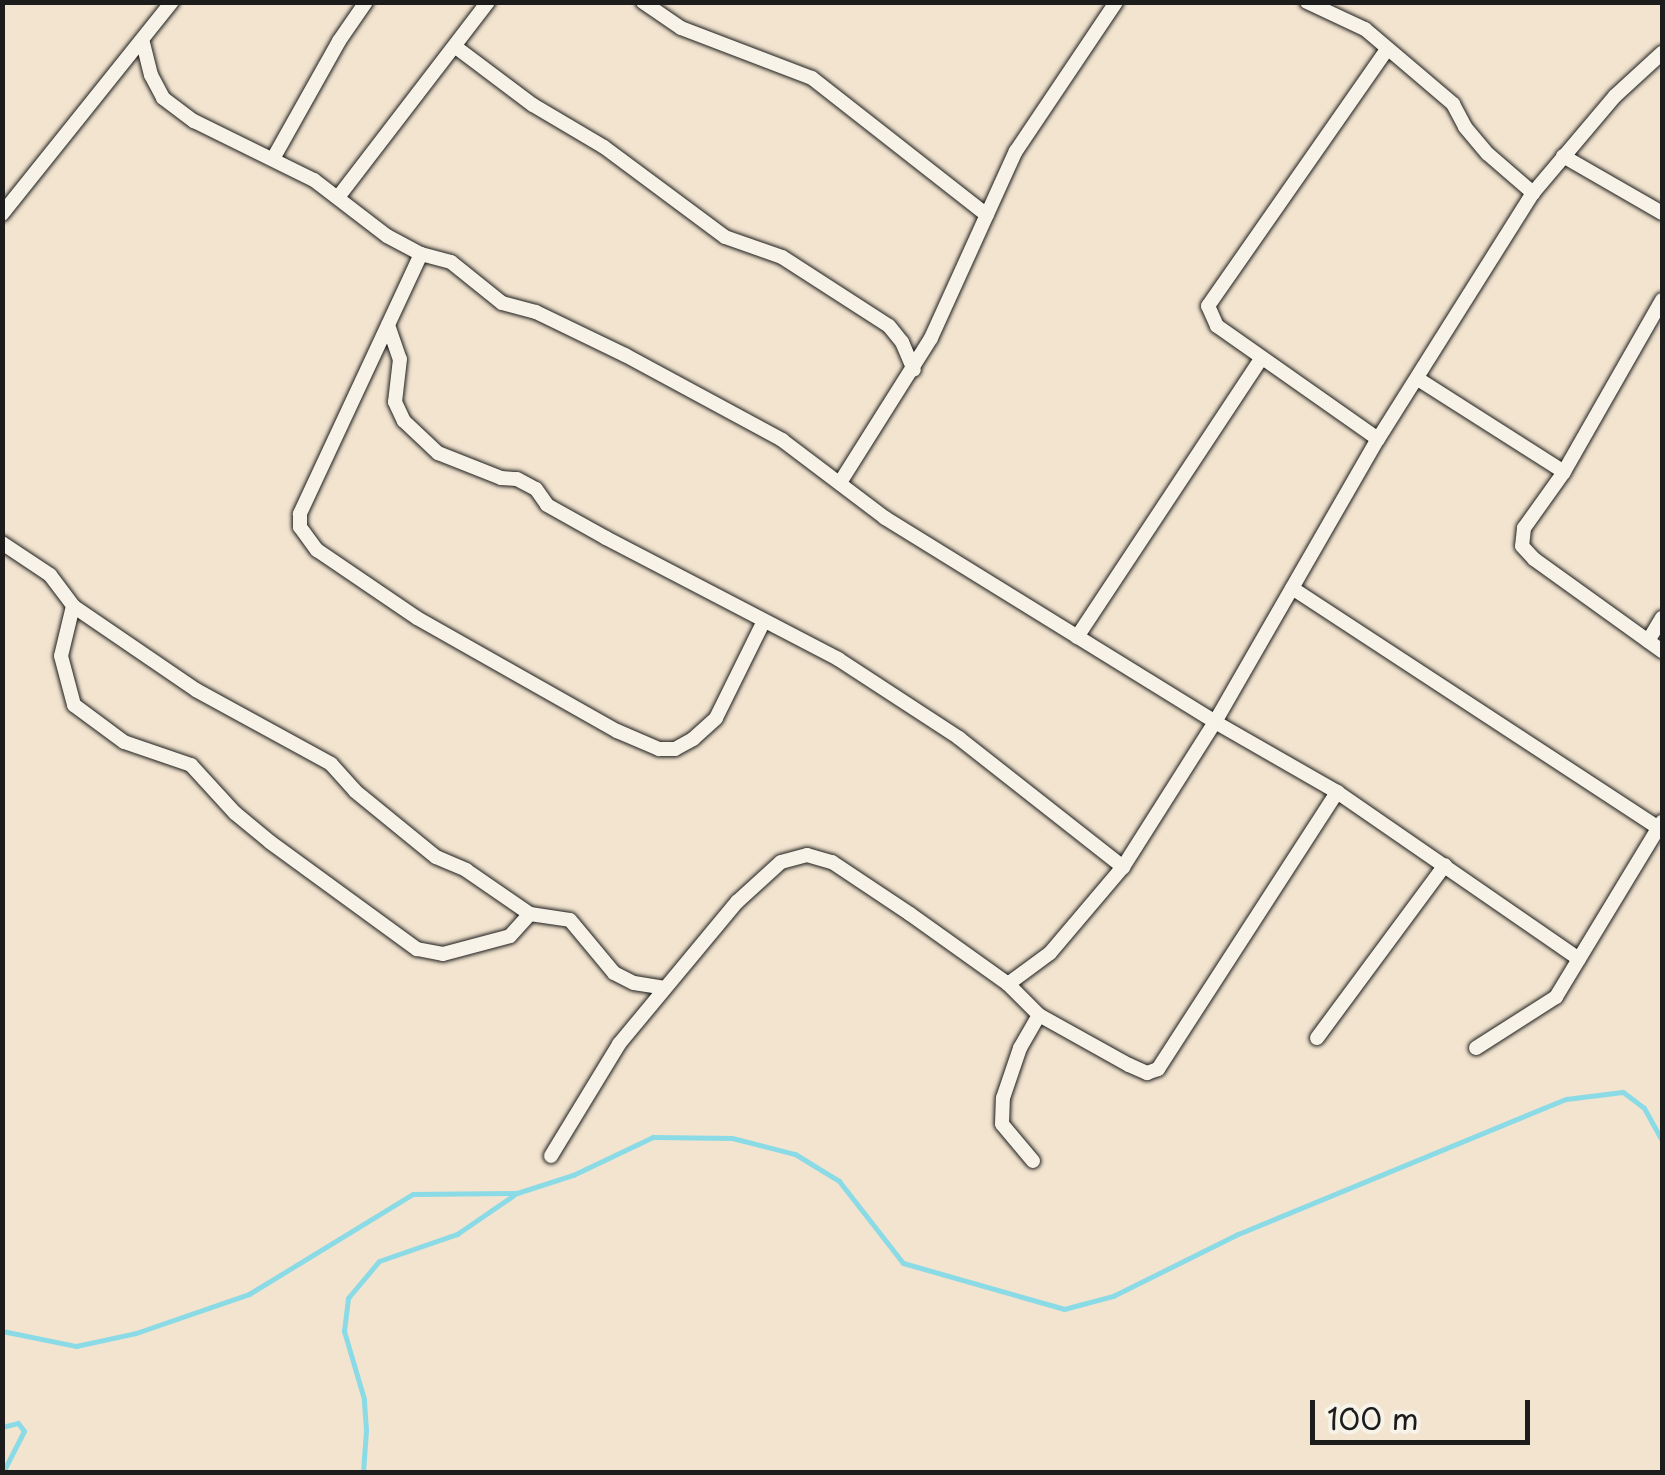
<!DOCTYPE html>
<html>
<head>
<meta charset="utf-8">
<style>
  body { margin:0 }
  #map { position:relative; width:1665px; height:1475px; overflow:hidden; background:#f2e4cf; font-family:"Playpen Sans",sans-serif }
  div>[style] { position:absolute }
  .stream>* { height:5px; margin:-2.5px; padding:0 2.5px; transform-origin:2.5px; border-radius:2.5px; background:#8bdbe7 }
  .roads { filter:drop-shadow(0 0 2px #1c1c1c) drop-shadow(0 0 2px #1c1c1c) }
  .street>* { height:14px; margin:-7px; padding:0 7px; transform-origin:7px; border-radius:7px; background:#f7f3e8 }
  span { translate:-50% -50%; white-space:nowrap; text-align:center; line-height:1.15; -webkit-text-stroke:9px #f7f3e8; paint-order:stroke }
  .frame { position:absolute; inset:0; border:5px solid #1c1c1c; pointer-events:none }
  .scale { position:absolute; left:1310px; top:1400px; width:220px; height:45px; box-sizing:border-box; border:5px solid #1c1c1c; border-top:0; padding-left:12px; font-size:30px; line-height:35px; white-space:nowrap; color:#1c1c1c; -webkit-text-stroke:8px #f7f3e8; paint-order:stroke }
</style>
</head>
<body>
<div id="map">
  <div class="stream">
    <i style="left:2px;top:1331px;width:76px;rotate:11.5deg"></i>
    <i style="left:76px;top:1346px;width:61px;rotate:-12.2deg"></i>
    <i style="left:136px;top:1333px;width:120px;rotate:-19deg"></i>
    <i style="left:249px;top:1294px;width:192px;rotate:-31.4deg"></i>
    <i style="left:413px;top:1194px;width:104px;rotate:-0.6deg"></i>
    <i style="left:517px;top:1193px;width:59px;rotate:-17.8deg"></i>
    <i style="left:573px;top:1175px;width:89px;rotate:-25.4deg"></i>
    <i style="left:653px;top:1137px;width:79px;rotate:0.7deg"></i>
    <i style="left:732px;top:1138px;width:65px;rotate:14.3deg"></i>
    <i style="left:795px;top:1154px;width:52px;rotate:31.5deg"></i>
    <i style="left:839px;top:1181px;width:104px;rotate:52deg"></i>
    <i style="left:903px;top:1263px;width:167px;rotate:15.9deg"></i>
    <i style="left:1064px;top:1309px;width:51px;rotate:-14.9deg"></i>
    <i style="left:1113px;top:1296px;width:140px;rotate:-26.4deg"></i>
    <i style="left:1238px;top:1234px;width:355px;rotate:-22.4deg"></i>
    <i style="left:1566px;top:1099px;width:57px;rotate:-7deg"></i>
    <i style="left:1623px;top:1092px;width:26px;rotate:37deg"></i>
    <i style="left:1644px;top:1108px;width:38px;rotate:61deg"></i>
    <i style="left:2px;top:1427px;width:16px;rotate:-14deg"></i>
    <i style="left:18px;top:1423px;width:10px;rotate:53deg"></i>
    <i style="left:24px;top:1431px;width:46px;rotate:117.1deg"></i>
    <i style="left:363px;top:1472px;width:42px;rotate:-85.9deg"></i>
    <i style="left:366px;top:1430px;width:31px;rotate:-94deg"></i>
    <i style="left:364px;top:1399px;width:71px;rotate:-106.4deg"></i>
    <i style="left:344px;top:1331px;width:33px;rotate:-83deg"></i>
    <i style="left:348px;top:1298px;width:48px;rotate:-50deg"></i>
    <i style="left:379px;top:1261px;width:83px;rotate:-19.1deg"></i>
    <i style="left:457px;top:1234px;width:69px;rotate:-34.4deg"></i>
  </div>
  <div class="roads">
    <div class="street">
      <i style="left:643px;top:2px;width:46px;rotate:34.4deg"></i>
      <i style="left:681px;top:28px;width:140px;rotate:20.9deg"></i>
      <i style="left:812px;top:78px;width:222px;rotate:38.1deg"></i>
      <i style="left:1307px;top:2px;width:64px;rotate:25deg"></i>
      <i style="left:1365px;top:29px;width:116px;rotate:40.4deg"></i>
      <i style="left:1453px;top:104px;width:26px;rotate:62deg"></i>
      <i style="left:1465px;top:127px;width:35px;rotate:50deg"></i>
      <i style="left:1488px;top:154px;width:60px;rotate:40.9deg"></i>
      <i style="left:143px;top:43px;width:33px;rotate:76deg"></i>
      <i style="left:151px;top:75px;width:26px;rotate:62deg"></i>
      <i style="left:163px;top:98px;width:39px;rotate:37deg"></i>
      <i style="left:194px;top:121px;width:134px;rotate:26.2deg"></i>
      <i style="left:314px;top:180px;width:92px;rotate:37.5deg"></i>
      <i style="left:387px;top:236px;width:38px;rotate:28deg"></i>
      <i style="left:421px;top:254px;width:31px;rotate:15deg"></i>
      <i style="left:451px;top:262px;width:65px;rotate:38.8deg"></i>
      <i style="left:502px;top:303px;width:35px;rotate:15deg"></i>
      <i style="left:536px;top:312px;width:99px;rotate:25.8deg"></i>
      <i style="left:625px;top:355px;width:179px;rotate:28.4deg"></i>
      <i style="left:782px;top:440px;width:129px;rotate:37.1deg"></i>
      <i style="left:885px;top:518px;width:388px;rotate:31.7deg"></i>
      <i style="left:1215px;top:722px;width:141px;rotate:29.8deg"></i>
      <i style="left:1337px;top:792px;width:294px;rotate:34.6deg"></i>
      <i style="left:457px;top:48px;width:95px;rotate:36.9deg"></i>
      <i style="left:533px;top:105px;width:82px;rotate:30.6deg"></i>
      <i style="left:604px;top:147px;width:151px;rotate:36.6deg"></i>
      <i style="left:725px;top:237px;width:60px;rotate:19.3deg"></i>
      <i style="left:782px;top:257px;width:127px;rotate:32.8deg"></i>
      <i style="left:889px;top:326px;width:21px;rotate:51deg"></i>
      <i style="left:902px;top:342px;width:30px;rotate:67deg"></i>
      <i style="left:1563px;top:156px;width:114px;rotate:29.9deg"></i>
      <i style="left:274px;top:157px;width:133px;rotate:-60.7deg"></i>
      <i style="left:339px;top:41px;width:47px;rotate:-55.3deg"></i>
      <i style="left:339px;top:196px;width:245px;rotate:-52.5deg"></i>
      <i style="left:2px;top:214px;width:272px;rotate:-51.3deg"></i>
      <i style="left:421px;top:254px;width:287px;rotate:115deg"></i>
      <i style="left:300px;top:514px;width:13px;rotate:90deg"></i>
      <i style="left:300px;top:527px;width:29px;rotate:54deg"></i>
      <i style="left:317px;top:550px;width:121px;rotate:34.2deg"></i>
      <i style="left:417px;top:618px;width:230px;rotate:29.5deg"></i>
      <i style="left:617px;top:731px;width:46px;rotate:23.2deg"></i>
      <i style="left:659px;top:749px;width:16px"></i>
      <i style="left:675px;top:749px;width:21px;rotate:-29deg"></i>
      <i style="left:693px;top:739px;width:31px;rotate:-42deg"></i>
      <i style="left:716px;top:718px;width:108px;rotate:-63.7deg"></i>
      <i style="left:1662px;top:300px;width:198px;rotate:119.7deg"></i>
      <i style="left:1564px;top:472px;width:69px;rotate:125.5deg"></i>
      <i style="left:1524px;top:528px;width:18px;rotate:96deg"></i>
      <i style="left:1522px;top:546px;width:18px;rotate:47deg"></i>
      <i style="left:1534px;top:559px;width:158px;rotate:35.7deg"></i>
      <i style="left:388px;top:325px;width:36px;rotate:71deg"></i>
      <i style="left:400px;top:359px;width:43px;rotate:96.6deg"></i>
      <i style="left:395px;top:402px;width:21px;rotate:65deg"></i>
      <i style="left:404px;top:421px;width:47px;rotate:43.3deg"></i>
      <i style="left:438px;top:453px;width:68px;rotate:21.6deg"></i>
      <i style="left:501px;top:478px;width:16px;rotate:4deg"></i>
      <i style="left:517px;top:479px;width:21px;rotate:28deg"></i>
      <i style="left:536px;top:489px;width:19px;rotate:55deg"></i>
      <i style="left:547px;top:505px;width:68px;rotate:29.2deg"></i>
      <i style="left:606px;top:538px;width:262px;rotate:27.5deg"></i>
      <i style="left:838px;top:659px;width:145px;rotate:33.1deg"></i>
      <i style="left:959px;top:738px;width:209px;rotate:38.2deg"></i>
      <i style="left:1418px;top:379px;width:173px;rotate:32.5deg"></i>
      <i style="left:1378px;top:439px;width:197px;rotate:-144.9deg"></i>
      <i style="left:1217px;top:326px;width:22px;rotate:-114deg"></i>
      <i style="left:1208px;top:306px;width:313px;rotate:-55.1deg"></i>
      <i style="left:841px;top:481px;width:169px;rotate:-57.8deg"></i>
      <i style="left:931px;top:338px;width:205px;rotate:-65.6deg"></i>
      <i style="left:1016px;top:151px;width:179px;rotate:-56.1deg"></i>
      <i style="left:2px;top:543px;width:58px;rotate:33.7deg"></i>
      <i style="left:50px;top:575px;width:39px;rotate:53deg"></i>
      <i style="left:73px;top:606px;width:149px;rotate:34.3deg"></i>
      <i style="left:196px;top:690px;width:154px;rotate:28.7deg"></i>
      <i style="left:331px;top:764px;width:36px;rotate:48deg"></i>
      <i style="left:355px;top:791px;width:104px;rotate:39.2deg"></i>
      <i style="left:436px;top:857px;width:33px;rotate:23deg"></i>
      <i style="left:466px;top:870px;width:78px;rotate:34.5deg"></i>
      <i style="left:530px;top:914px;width:40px;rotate:8.5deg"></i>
      <i style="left:570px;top:920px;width:69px;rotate:50.3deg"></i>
      <i style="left:614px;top:973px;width:22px;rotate:27deg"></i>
      <i style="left:634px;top:983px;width:31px;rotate:9deg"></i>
      <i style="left:1292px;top:588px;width:442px;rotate:33.2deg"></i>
      <i style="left:73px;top:606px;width:51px;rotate:103.5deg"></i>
      <i style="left:61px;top:656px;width:51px;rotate:75.1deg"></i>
      <i style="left:74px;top:705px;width:62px;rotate:36.5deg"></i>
      <i style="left:124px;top:742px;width:71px;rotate:18.9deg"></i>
      <i style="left:191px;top:765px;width:65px;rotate:47.5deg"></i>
      <i style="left:235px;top:813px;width:45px;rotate:39.6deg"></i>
      <i style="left:270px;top:842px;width:182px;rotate:36.1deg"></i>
      <i style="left:417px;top:949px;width:26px;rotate:11deg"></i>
      <i style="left:443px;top:954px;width:69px;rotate:-15deg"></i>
      <i style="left:510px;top:936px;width:30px;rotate:-48deg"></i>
      <i style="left:1077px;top:637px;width:333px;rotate:-56.5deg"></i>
      <i style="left:1648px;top:641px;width:27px;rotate:-59deg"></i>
      <i style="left:1008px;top:984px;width:52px;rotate:-36.4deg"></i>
      <i style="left:1050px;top:953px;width:113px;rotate:-49.7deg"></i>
      <i style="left:1123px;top:867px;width:172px;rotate:-57.6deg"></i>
      <i style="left:1215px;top:722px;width:327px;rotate:-60.1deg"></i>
      <i style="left:1378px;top:439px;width:291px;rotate:-57.8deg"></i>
      <i style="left:1533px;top:193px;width:127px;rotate:-49.8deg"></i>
      <i style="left:1615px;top:96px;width:64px;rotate:-42.5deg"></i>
      <i style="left:1317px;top:1038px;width:215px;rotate:-53.5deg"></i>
      <i style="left:1476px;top:1048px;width:95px;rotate:-32.5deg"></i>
      <i style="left:1556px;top:997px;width:205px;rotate:-58.8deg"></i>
      <i style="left:551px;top:1156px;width:131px;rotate:-58.7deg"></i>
      <i style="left:619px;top:1044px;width:185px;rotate:-50.3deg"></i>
      <i style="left:737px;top:902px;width:59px;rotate:-42.3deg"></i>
      <i style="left:781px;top:862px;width:27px;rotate:-15deg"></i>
      <i style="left:807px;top:855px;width:26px;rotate:16deg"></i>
      <i style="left:832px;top:862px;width:94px;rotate:33.7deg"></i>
      <i style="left:910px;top:914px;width:120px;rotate:35.5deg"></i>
      <i style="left:1008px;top:984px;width:44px;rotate:45deg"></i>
      <i style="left:1039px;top:1015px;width:103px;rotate:29.1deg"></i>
      <i style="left:1129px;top:1065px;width:20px;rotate:24deg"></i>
      <i style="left:1147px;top:1073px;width:12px;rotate:-20deg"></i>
      <i style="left:1158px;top:1069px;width:330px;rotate:-57.1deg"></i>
      <i style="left:1033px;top:1161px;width:48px;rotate:-130deg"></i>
      <i style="left:1002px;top:1124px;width:26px;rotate:-88deg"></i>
      <i style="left:1003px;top:1098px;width:53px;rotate:-71.2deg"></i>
      <i style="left:1020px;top:1048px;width:38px;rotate:-60deg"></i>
    </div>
  </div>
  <div class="frame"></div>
  <div class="scale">100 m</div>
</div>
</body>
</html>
